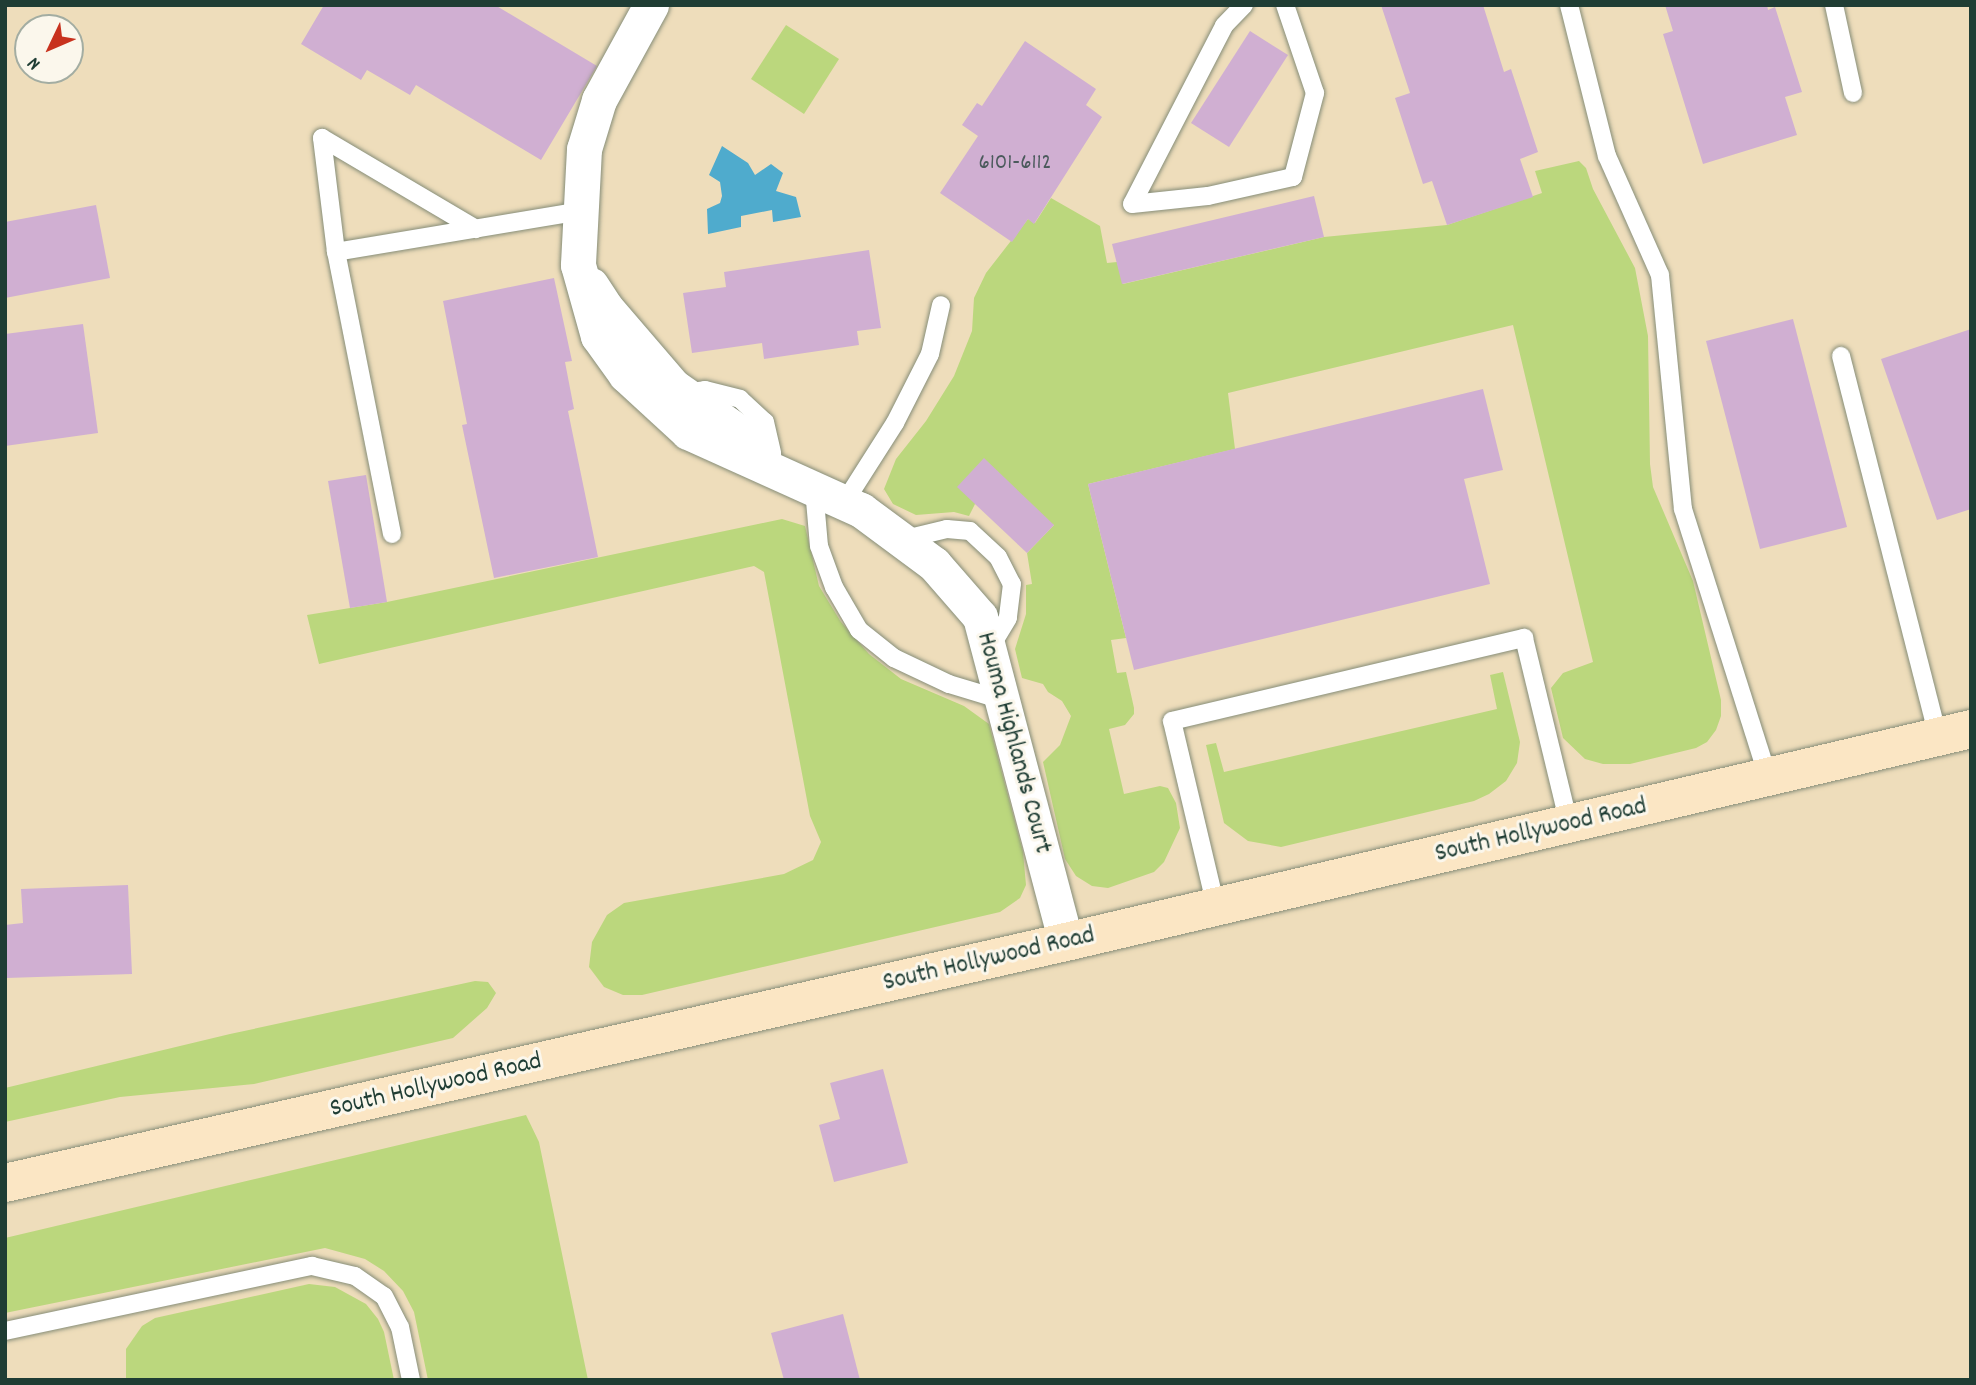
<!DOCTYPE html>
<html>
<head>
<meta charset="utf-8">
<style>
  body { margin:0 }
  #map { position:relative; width:1976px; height:1385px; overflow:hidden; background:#edb; font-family:Dekko,sans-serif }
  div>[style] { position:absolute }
  .green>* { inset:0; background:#bbd77d }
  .water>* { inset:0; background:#4fabcd }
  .building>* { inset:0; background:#d0afd2 }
  .roads { filter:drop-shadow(0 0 2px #868d78) drop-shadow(0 0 2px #868d78) }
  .lane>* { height:18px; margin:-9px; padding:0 9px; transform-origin:9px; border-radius:9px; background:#fff }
  .street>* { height:35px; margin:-17.5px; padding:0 17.5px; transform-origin:17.5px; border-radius:17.5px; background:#fff }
  .secondary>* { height:38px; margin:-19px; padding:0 19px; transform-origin:19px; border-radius:19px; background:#fbe6c4 }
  span { translate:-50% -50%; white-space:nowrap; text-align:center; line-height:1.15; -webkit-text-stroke:6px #fbf7ec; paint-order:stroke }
  .number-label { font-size:23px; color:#4b5a5c }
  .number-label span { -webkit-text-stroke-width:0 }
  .street-label { font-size:26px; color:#1f3d34 }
  .frame { position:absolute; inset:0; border:7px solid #1f3d34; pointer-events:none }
  .north { position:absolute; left:14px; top:14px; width:70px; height:70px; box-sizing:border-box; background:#fbf7ec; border:2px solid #a3ada2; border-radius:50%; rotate:226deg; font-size:19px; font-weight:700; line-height:28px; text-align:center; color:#1f3d34 }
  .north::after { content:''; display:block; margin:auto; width:24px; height:32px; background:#c8321e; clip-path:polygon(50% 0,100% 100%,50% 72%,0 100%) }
</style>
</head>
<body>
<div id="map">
  <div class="green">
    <i style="clip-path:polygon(786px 25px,839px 59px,804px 114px,751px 79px)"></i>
    <i style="clip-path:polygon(1579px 161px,1586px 168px,1593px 189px,1635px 268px,1648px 336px,1650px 464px,1653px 487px,1693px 581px,1721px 700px,1721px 716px,1716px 730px,1707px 742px,1696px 748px,1630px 764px,1603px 764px,1585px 759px,1563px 738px,1551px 688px,1563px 673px,1593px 662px,1513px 325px,1228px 393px,1235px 449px,1088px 484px,1126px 638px,1111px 640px,1117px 673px,1126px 672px,1134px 708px,1134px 714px,1125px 725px,1109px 729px,1124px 794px,1160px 786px,1168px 788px,1176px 803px,1180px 828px,1164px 862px,1154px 872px,1108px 888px,1092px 886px,1076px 876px,1065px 859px,1043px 762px,1060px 745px,1071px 716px,1062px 701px,1048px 692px,1043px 684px,1022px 678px,1015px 649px,1026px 614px,1026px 585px,1032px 584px,1027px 553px,1054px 525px,975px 504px,969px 516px,954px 512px,916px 515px,893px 504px,884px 489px,896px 459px,926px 421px,954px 376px,972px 331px,974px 298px,986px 273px,1028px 219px,1035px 223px,1051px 198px,1100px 226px,1107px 263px,1117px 262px,1123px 284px,1324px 237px,1447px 225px,1542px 193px,1535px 171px)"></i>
    <i style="clip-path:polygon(782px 519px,805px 526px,819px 586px,841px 622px,869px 654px,901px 679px,964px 706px,989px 724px,1023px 852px,1026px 885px,1020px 898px,1000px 912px,642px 995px,623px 995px,604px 987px,589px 967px,592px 942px,607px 915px,624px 903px,784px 874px,813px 860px,821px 842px,810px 816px,764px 572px,754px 566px,319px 664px,307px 615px,387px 602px)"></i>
    <i style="clip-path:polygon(1503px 672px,1520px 742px,1517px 763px,1506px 781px,1489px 794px,1474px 801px,1281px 847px,1248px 841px,1224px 823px,1206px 745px,1216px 743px,1224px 772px,1497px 709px,1490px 675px)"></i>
    <i style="clip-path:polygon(475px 981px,488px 982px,496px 993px,487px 1008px,453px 1038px,254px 1084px,120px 1097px,5px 1122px,5px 1088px,230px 1034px)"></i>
    <i style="clip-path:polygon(526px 1115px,539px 1142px,588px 1380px,428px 1380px,414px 1312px,403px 1291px,384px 1271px,365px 1259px,325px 1248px,5px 1313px,5px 1238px)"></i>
    <i style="clip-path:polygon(309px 1284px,335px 1287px,366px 1304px,378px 1319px,384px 1332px,394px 1380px,126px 1380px,126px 1349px,142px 1326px,155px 1318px)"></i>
  </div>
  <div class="water">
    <i style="clip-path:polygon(722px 146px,748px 163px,755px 175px,771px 164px,783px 173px,776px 191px,796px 197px,801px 217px,773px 222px,772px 210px,741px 216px,741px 227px,708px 234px,707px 209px,720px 203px,722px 196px,720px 182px,709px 175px)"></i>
  </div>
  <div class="building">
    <i style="clip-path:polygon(324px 5px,495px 5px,597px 66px,541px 160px,416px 85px,410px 95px,367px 70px,361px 80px,301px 44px)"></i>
    <i style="clip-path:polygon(1381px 5px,1483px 5px,1504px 72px,1511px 69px,1538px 152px,1520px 159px,1533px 197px,1447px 225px,1432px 181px,1423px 184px,1395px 98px,1410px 93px)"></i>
    <i style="clip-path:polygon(1665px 5px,1767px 5px,1768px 10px,1775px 7px,1802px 92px,1785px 97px,1797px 135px,1703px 164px,1663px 34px,1673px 31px)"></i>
    <i style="clip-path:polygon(1250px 31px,1288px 55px,1229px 147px,1191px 123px)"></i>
    <i style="clip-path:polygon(1025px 41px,1096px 89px,1086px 105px,1102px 117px,1034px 224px,1028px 219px,1012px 242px,940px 193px,978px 136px,962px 125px,977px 103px,982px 106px)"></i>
    <i style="clip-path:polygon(1314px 196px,1324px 237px,1122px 284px,1112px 244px)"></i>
    <i style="clip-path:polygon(96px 205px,110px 278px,5px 298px,5px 222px)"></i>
    <i style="clip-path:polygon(869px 250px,881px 328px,857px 331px,859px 345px,764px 359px,762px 343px,692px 353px,683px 293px,726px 287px,724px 272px)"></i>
    <i style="clip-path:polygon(554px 278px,572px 361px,565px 362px,574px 409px,568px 411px,598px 557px,494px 578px,462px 425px,467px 424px,443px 301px)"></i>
    <i style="clip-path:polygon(1793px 319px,1847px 527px,1760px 549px,1706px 341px)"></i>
    <i style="clip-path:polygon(83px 324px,98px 433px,5px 446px,5px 334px)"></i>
    <i style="clip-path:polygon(1971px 329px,1971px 509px,1937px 520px,1881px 359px)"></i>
    <i style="clip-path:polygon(1483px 389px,1503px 470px,1464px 479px,1490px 584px,1134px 670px,1088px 484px)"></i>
    <i style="clip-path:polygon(984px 458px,1054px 525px,1027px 553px,957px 487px)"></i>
    <i style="clip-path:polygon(366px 475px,387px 602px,350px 608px,328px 481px)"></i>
    <i style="clip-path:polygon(128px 885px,132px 974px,6px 978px,5px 925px,23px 923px,21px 889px)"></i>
    <i style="clip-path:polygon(883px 1069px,908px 1163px,834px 1182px,819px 1125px,840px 1119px,830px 1083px)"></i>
    <i style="clip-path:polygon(843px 1314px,860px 1380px,784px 1380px,771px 1333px)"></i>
  </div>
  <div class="roads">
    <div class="lane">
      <i style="left:1244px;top:5px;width:29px;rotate:134deg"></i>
      <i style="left:1224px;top:26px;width:200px;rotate:117.3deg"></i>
      <i style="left:1132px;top:204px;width:76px;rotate:-6deg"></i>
      <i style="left:1208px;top:196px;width:87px;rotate:-12.6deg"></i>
      <i style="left:1293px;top:177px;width:87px;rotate:-75.3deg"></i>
      <i style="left:1315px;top:93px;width:93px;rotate:-108.8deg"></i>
      <i style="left:1569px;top:5px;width:156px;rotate:75.9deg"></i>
      <i style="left:1607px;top:156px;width:130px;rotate:66deg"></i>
      <i style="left:1660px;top:275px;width:235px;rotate:84.4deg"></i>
      <i style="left:1683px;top:509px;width:281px;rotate:72.4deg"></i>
      <i style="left:1834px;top:5px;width:90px;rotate:77.8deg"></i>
      <i style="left:336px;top:252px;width:115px;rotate:-97deg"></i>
      <i style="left:322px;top:138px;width:179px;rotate:30.6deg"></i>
      <i style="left:1841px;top:356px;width:393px;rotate:75.7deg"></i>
      <i style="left:691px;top:392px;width:14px;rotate:-8deg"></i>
      <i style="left:705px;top:390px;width:36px;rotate:14deg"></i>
      <i style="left:740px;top:399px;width:34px;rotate:43deg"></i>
      <i style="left:765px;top:422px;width:32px;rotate:77deg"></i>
      <i style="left:814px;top:489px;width:57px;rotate:85deg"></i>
      <i style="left:819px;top:546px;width:44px;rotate:69.9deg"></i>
      <i style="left:834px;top:587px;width:50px;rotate:59.8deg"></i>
      <i style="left:859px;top:630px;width:45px;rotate:38.7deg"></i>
      <i style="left:894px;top:658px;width:61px;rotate:25.3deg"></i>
      <i style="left:949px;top:684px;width:55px;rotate:16.8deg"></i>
      <i style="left:844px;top:503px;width:95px;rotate:-57.5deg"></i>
      <i style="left:895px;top:423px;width:77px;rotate:-63.1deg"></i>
      <i style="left:930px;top:354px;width:50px;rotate:-77.3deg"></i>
      <i style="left:392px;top:534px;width:288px;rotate:-101.2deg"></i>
      <i style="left:336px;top:252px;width:248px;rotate:-9.5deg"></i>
      <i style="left:901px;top:540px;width:47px;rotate:-13.4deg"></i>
      <i style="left:947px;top:529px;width:23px;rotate:5deg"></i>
      <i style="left:970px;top:531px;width:38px;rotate:43deg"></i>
      <i style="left:998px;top:557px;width:30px;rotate:63deg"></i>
      <i style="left:1012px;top:584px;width:34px;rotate:97deg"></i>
      <i style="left:1008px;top:618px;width:37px;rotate:121deg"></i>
      <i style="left:1216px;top:907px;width:191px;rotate:-103.3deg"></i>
      <i style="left:1172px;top:721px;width:362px;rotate:-13.3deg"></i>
      <i style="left:1524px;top:638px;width:191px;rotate:76.4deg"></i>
      <i style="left:5px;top:1331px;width:314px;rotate:-12deg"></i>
      <i style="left:312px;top:1266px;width:44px;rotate:13.1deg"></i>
      <i style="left:355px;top:1276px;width:35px;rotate:35deg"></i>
      <i style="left:384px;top:1296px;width:35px;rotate:63deg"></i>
      <i style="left:400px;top:1327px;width:54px;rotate:78.3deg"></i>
    </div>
    <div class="street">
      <i style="left:651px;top:5px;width:108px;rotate:118.7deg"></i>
      <i style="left:599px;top:100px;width:51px;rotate:107deg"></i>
      <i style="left:584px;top:149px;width:116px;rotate:93deg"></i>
      <i style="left:578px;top:265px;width:74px;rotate:74.3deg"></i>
      <i style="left:598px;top:336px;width:48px;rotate:54.3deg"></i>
      <i style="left:626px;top:375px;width:84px;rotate:42.6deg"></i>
      <i style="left:688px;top:432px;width:190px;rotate:24.3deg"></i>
      <i style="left:861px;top:510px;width:91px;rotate:36.5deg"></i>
      <i style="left:934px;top:564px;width:70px;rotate:49deg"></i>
      <i style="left:980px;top:617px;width:336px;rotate:75.2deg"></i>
      <i style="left:591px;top:285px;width:27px;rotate:57deg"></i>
      <i style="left:606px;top:308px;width:103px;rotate:49.3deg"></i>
      <i style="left:673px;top:386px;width:101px;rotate:34.9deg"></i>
    </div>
    <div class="secondary">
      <i style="left:5px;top:1183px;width:1088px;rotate:-12.8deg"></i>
      <i style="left:1066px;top:942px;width:930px;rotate:-13.24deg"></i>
    </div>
  </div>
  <div class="number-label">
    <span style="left:1015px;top:164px">6101-6112</span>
  </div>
  <div class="street-label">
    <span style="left:1013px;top:743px;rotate:75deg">Houma Highlands Court</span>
    <span style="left:1541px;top:831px;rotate:-13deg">South Hollywood Road</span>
    <span style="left:989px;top:960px;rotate:-13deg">South Hollywood Road</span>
    <span style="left:436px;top:1086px;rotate:-13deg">South Hollywood Road</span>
  </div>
  <div class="frame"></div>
  <div class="north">N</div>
</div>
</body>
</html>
